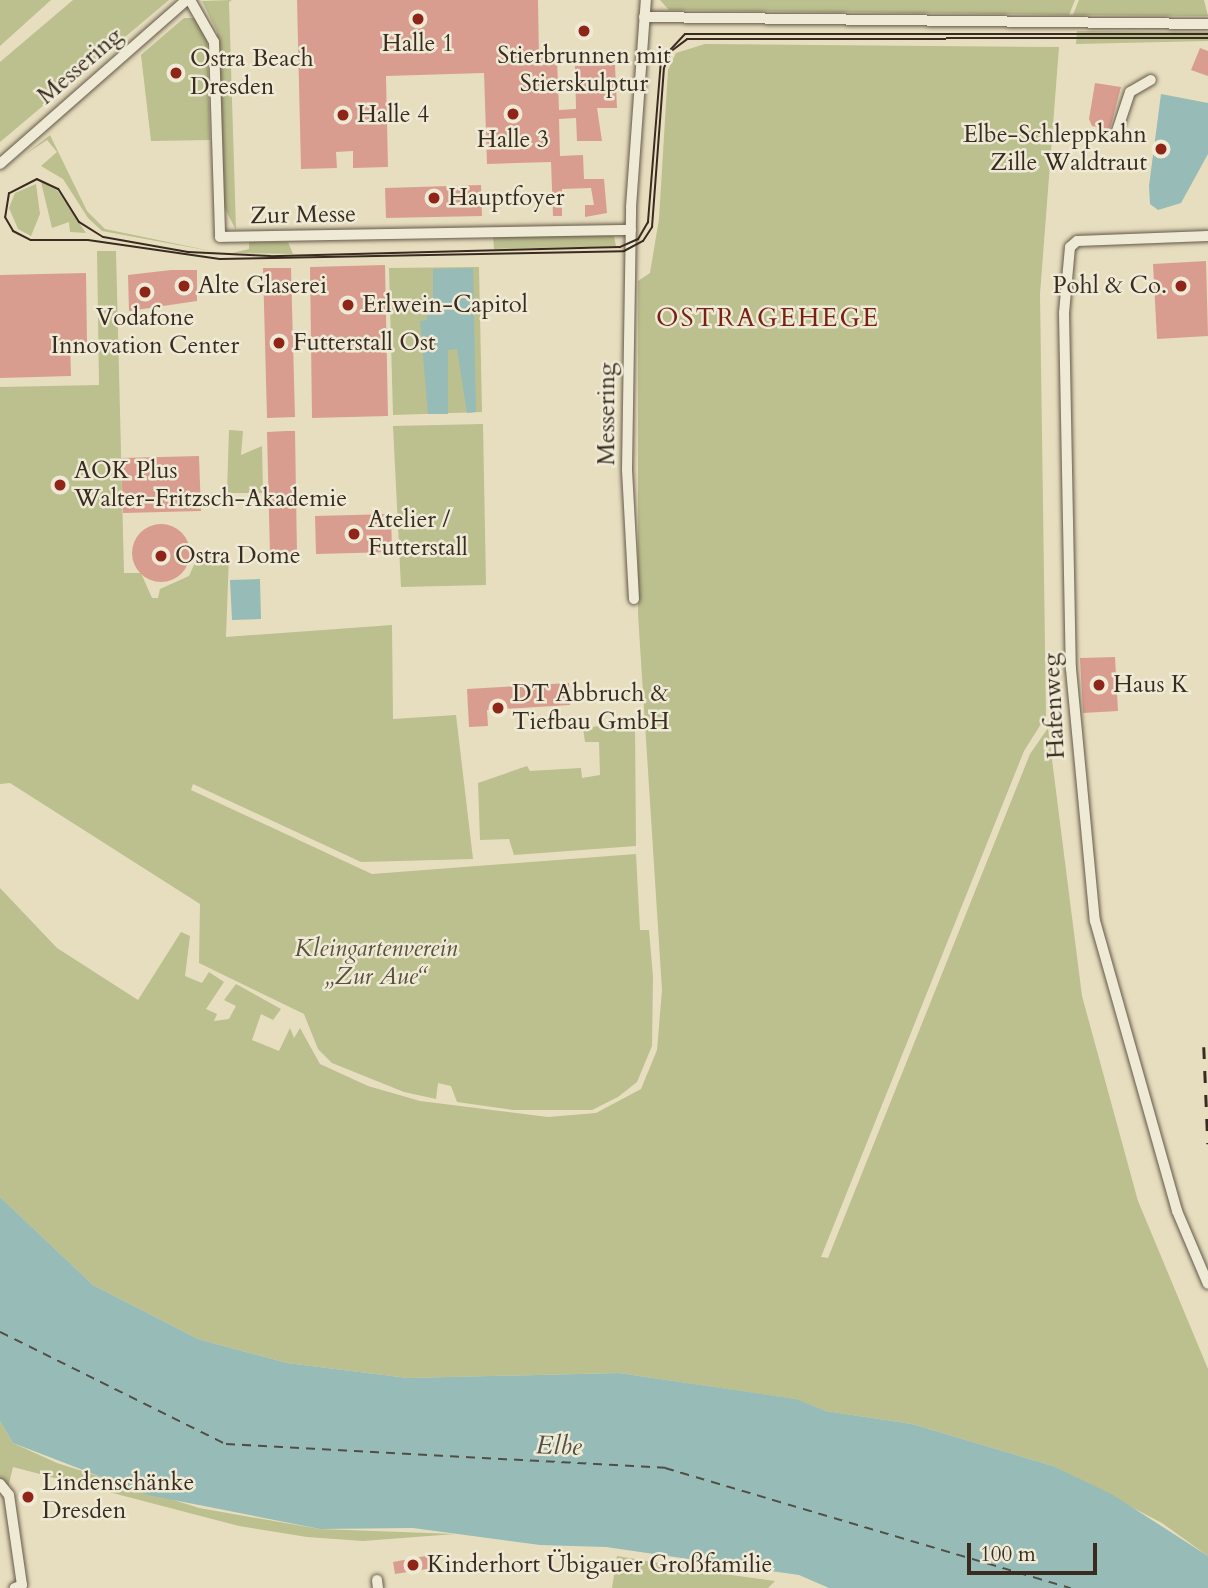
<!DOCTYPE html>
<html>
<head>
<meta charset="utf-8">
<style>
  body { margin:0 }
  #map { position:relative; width:1208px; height:1588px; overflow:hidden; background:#e7debf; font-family:Cardo,serif }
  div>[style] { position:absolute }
  .green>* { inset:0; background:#bcbf8e }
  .water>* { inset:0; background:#97bbb7 }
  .ferry>* { height:2px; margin-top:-1px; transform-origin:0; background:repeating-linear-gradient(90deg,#504f46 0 9px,transparent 0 16px) }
  .building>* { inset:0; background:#d99d8f }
  .round { border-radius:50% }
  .roads { filter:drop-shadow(0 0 2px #645848) drop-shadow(0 0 2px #645848) }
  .minor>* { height:10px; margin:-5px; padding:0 5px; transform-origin:5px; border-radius:5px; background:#efead5 }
  .tram>* { height:2px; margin:-1px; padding:0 1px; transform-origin:1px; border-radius:1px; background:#392b20 }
  .rail>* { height:2.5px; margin-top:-1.25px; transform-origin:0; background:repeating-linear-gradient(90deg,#392b20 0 12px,transparent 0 24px) }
  .dots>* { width:19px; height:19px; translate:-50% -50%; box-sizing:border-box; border:4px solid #efead5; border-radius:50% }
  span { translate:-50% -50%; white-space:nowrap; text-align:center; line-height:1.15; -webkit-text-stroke:5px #efead5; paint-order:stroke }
  .poi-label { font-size:24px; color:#392b20 }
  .left { translate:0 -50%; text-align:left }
  .right { translate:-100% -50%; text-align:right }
  .street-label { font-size:24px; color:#392b20 }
  .park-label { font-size:24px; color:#5a503c; font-style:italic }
  .neighbourhood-label { font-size:26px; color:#7a1f14; letter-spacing:2px }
  .water-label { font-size:26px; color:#504f46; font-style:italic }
  .scale { position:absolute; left:967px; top:1543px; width:130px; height:32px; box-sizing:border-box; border:4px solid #392b20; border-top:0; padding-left:9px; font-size:21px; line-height:24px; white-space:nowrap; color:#392b20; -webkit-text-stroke:5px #efead5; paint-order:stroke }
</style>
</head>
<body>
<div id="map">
  <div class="green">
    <i style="clip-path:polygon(0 0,51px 0,0 46px)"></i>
    <i style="clip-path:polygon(73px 0,169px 0,0 142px,0 62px)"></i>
    <i style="clip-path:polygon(232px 0,229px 2px,236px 230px,224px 207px,217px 32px,202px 1px)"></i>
    <i style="clip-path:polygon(660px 0,1075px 0,1069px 15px,669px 10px)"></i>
    <i style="clip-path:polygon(1079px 0,1204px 0,1208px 16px,1073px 15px)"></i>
    <i style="clip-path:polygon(184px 18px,196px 18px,207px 40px,210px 140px,151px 141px,141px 55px)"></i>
    <i style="clip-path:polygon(1077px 31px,1208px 32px,1208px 41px,1076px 44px)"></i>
    <i style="clip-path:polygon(705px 44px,1059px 47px,1040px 294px,1046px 716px,1024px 751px,821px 1257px,828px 1258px,1030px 754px,1048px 728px,1082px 996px,1138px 1201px,1208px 1369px,1208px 1556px,1162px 1523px,1053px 1466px,912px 1424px,826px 1411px,795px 1399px,619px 1373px,408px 1378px,287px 1363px,198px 1339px,93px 1285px,0 1197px,0 888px,57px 948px,138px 1000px,181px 932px,190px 936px,185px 976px,202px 983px,209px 972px,224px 982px,206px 1009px,217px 1014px,214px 1021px,229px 1019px,236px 1006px,224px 1000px,236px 984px,281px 1009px,273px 1020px,261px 1014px,252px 1040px,279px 1051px,290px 1028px,294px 1038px,300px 1028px,320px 1064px,368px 1086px,420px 1101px,548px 1117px,596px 1113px,641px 1089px,657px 1050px,662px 990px,638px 614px,638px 281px,650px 273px,659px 219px,668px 70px,676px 53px)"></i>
    <i style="clip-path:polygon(50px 135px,87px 211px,105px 229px,216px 252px,102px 231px,88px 218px,63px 179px,41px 166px,57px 152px,47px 140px,26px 154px)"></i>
    <i style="clip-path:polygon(41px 182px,57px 190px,86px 233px,70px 232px,69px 222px,52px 228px)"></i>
    <i style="clip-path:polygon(36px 184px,40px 214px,31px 236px,18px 229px,9px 208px,15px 193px)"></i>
    <i style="clip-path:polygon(596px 234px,614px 236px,616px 246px,494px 249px,493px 236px)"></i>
    <i style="clip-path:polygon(249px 242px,288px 242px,293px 254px,232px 253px,249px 249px)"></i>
    <i style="clip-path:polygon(97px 251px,116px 251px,124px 573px,141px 573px,152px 598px,158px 598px,160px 589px,189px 576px,198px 556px,229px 555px,226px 637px,392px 625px,393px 719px,456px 715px,473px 859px,361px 862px,193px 784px,191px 790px,372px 874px,636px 854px,640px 930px,649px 930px,653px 977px,652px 1046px,637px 1082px,618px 1097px,592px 1110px,513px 1110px,457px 1102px,451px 1086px,438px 1083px,436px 1099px,404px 1092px,332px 1063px,318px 1049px,304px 1014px,199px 963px,200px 904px,10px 783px,0 784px,0 387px,99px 385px)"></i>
    <i style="clip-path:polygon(479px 267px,482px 412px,393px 415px,389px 268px)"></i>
    <i style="clip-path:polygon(483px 424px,486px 585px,401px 587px,393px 426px)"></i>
    <i style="clip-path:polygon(229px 430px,243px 431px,241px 455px,262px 446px,263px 493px,227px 493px)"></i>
    <i style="clip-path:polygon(622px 723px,635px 726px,636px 846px,514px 855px,509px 839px,480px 840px,478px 783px,527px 766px,530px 771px,581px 768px,582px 778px,600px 775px,599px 742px,585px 742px,583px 728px)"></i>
    <i style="clip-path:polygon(0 1421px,13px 1443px,57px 1463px,199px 1508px,320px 1529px,455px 1534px,363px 1541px,307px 1537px,239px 1526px,13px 1467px,8px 1488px,0 1479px)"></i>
    <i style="clip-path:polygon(617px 1556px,724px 1574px,775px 1581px,768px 1588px,612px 1588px)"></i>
  </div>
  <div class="water">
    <i style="clip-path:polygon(1161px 94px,1208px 103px,1208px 154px,1181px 203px,1158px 210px,1150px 204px,1149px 186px)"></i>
    <i style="clip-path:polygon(473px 268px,476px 412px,467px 413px,457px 349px,448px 350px,448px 414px,428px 414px,420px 321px,427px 320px,426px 298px,433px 298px,433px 269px)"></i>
    <i style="clip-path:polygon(260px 579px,261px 619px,232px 620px,230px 580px)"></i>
    <i style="clip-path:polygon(0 1197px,93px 1285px,198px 1339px,287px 1363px,408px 1378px,619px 1373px,796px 1399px,826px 1411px,912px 1424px,1053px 1466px,1113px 1495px,1208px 1556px,1208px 1588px,829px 1588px,799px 1575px,606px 1547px,540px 1545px,413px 1528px,320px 1529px,148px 1495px,13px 1443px,0 1421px)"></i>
  </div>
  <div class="ferry">
    <i style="left:0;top:1332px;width:252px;rotate:26.4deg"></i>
    <i style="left:226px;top:1444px;width:440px;rotate:3.1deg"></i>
    <i style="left:665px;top:1468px;width:423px;rotate:16.5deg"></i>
  </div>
  <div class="building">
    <i style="clip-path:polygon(297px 0,538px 0,539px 58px,557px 58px,559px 110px,576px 109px,575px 66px,615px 65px,617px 108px,597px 108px,602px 141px,577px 141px,576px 118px,559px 119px,560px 156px,583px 155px,584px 179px,604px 179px,607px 213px,585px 217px,585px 205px,594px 205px,591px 188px,562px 189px,562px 216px,553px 216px,551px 162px,487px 164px,484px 73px,386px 76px,388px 167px,353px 168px,353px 151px,336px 152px,337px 168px,301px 169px)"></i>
    <i style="clip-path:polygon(1200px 48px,1208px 51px,1208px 76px,1191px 70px)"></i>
    <i style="clip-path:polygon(1095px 83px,1121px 87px,1110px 129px,1092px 126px,1089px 119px)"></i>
    <i style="clip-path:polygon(481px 185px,482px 216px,386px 218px,385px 188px)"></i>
    <i style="clip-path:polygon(1206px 261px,1208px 336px,1157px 339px,1153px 264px)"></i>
    <i style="clip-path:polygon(385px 265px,388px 416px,312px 418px,310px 267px)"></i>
    <i style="clip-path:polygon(263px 268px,291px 268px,295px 417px,267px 418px)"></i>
    <i style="clip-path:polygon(171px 270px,197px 270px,197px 301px,129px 311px,128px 275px)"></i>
    <i style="clip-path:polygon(86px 273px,87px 342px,70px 343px,71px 376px,0 378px,0 275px)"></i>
    <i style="clip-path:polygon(286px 431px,295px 431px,297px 554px,270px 555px,267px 432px)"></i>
    <i style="clip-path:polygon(199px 456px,201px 511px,123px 513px,121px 458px)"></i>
    <i style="clip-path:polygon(391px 514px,392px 552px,316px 554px,315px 516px)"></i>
    <i class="round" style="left:132px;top:524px;width:58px;height:58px"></i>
    <i style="clip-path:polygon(1115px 657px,1118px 711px,1083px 713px,1080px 658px)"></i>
    <i style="clip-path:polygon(569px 683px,570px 705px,487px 710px,488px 726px,469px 727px,467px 689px)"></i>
    <i style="clip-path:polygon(431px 1555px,433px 1568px,395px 1574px,393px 1562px)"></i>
  </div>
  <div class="roads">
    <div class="minor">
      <i style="left:190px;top:0;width:48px;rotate:60.3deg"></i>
      <i style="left:214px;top:42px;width:195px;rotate:88.2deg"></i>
      <i style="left:220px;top:237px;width:411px;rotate:-1deg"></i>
      <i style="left:644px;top:17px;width:564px;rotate:0.71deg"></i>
      <i style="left:1117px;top:131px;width:41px;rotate:-71.6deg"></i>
      <i style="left:1130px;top:92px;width:24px;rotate:-30deg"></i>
      <i style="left:0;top:164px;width:249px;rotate:-41.3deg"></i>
      <i style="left:1208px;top:236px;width:131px;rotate:177.8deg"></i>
      <i style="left:1077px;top:241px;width:9px;rotate:139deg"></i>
      <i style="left:1070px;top:247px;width:66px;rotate:95.2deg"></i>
      <i style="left:1064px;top:313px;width:356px;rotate:88.9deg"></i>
      <i style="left:1071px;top:669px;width:253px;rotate:84.6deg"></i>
      <i style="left:1095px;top:921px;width:301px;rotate:74.2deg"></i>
      <i style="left:1177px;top:1211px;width:79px;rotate:67deg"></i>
      <i style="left:634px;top:599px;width:129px;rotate:-93.1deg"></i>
      <i style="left:627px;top:470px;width:263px;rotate:-89.1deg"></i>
      <i style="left:631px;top:207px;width:208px;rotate:-85.9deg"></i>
      <i style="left:0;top:1484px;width:14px;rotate:51deg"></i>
      <i style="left:9px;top:1495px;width:91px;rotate:81.8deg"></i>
      <i style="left:22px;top:1585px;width:8px;rotate:157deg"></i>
      <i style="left:377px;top:1580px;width:8px;rotate:83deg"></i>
    </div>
  </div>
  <div class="tram">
    <i style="left:1208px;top:34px;width:523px;rotate:180deg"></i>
    <i style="left:685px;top:34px;width:35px;rotate:133deg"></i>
    <i style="left:661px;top:60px;width:163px;rotate:94.6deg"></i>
    <i style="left:648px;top:222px;width:20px;rotate:120deg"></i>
    <i style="left:638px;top:239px;width:20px;rotate:156deg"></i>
    <i style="left:620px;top:247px;width:350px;rotate:178.5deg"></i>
    <i style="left:270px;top:256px;width:82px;rotate:-177.2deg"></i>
    <i style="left:188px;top:252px;width:86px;rotate:-170deg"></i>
    <i style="left:103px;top:237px;width:28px;rotate:-148deg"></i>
    <i style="left:79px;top:222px;width:39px;rotate:-122deg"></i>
    <i style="left:58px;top:189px;width:23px;rotate:-155deg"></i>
    <i style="left:37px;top:179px;width:31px;rotate:153deg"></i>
    <i style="left:9px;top:193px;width:24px;rotate:99deg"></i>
    <i style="left:5px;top:217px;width:16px;rotate:60deg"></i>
    <i style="left:13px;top:231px;width:20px;rotate:27deg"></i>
    <i style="left:31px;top:240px;width:57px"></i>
    <i style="left:88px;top:240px;width:133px;rotate:8.2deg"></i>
    <i style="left:220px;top:259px;width:404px;rotate:-1.1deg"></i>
    <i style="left:624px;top:251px;width:21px;rotate:-28deg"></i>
    <i style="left:643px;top:241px;width:17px;rotate:-57deg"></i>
    <i style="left:652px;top:227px;width:159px;rotate:-85.7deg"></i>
    <i style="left:664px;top:68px;width:17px;rotate:-69deg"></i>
    <i style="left:670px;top:52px;width:21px;rotate:-37deg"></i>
    <i style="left:687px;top:39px;width:521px;rotate:-0.11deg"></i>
  </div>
  <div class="rail">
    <i style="left:1204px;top:1047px;width:97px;rotate:87.6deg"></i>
  </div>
  <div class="dots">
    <i style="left:418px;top:19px;background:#8f2418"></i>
    <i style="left:584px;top:31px;background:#8f2418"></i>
    <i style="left:176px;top:73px;background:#8f2418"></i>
    <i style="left:513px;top:114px;background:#8f2418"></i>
    <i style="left:343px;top:115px;background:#8f2418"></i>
    <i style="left:1161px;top:149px;background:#8f2418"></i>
    <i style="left:434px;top:198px;background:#8f2418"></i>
    <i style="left:184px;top:286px;background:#8f2418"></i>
    <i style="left:1181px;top:286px;background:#8f2418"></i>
    <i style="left:145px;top:292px;background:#8f2418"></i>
    <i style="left:348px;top:305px;background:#8f2418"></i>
    <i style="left:279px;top:343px;background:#8f2418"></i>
    <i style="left:60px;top:485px;background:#8f2418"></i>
    <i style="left:354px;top:534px;background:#8f2418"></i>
    <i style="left:161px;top:556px;background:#8f2418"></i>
    <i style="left:1099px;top:685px;background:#8f2418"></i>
    <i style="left:498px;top:708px;background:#8f2418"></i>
    <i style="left:28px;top:1497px;background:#8f2418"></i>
    <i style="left:413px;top:1565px;background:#8f2418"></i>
  </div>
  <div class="poi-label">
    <span style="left:418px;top:44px">Halle 1</span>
    <span style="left:584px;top:70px">Stierbrunnen mit<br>Stierskulptur</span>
    <span class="left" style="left:190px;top:73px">Ostra Beach<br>Dresden</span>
    <span class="left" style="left:357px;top:115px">Halle 4</span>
    <span class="right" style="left:1147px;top:149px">Elbe-Schleppkahn<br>Zille Waldtraut</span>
    <span style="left:513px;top:140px">Halle 3</span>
    <span class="left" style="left:448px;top:198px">Hauptfoyer</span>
    <span class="left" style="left:198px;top:286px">Alte Glaserei</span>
    <span class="right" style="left:1167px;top:286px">Pohl &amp; Co.</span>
    <span class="left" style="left:362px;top:305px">Erlwein-Capitol</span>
    <span style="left:145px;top:332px">Vodafone<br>Innovation Center</span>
    <span class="left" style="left:293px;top:343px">Futterstall Ost</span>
    <span class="left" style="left:74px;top:485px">AOK Plus<br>Walter-Fritzsch-Akademie</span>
    <span class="left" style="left:368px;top:534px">Atelier /<br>Futterstall</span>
    <span class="left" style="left:175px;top:556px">Ostra Dome</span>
    <span class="left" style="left:1113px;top:685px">Haus K</span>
    <span class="left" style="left:512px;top:708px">DT Abbruch &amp;<br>Tiefbau GmbH</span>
    <span class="left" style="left:42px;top:1497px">Lindenschänke<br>Dresden</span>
    <span class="left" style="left:427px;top:1565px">Kinderhort Übigauer Großfamilie</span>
  </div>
  <div class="street-label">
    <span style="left:80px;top:66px;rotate:-41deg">Messering</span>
    <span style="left:303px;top:215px;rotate:-1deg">Zur Messe</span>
    <span style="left:607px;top:414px;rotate:-90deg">Messering</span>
    <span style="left:1054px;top:706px;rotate:-93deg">Hafenweg</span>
  </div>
  <div class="park-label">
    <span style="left:376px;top:963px">Kleingartenverein<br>„Zur Aue“</span>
  </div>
  <div class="neighbourhood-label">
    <span style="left:768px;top:318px">OSTRAGEHEGE</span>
  </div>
  <div class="water-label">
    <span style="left:559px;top:1446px;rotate:2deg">Elbe</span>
  </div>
  <div class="scale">100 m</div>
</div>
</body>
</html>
